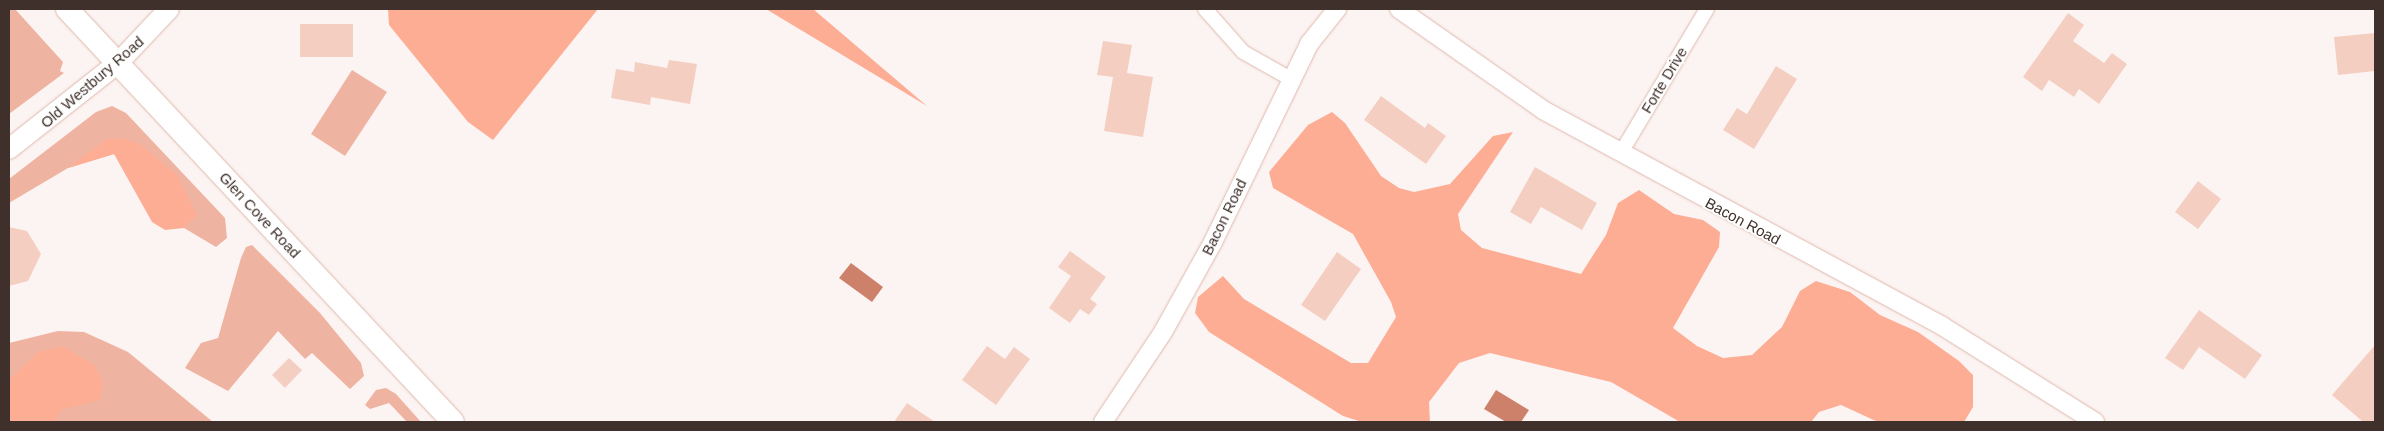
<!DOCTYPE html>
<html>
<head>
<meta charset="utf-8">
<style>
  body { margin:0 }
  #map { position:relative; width:2384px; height:431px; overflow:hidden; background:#fcf4f2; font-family:Arial,sans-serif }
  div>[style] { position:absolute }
  .green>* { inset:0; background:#efb3a1 }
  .forest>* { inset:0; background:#fead95 }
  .water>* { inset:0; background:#ce816a }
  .building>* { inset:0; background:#f5cec2 }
  .roads { filter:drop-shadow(0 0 1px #deb8ad) drop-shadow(0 0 1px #deb8ad) }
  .minor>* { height:14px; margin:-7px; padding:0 7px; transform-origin:7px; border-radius:7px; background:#fff }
  .tertiary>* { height:18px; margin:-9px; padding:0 9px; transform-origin:9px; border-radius:9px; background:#fff }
  .secondary>* { height:20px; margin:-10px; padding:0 10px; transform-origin:10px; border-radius:10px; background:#fff }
  .primary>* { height:22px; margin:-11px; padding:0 11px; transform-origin:11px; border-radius:11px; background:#fff }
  span { translate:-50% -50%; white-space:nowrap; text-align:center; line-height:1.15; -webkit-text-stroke:4px #fff; paint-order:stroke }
  .street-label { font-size:15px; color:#3f302b }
  .frame { position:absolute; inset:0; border:10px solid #3f302b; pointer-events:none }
</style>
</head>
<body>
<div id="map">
  <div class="green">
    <i style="clip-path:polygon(9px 9px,15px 9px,63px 62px,60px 71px,64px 73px,9px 114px)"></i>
    <i style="clip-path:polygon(352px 70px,387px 92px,345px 156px,311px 134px)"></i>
    <i style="clip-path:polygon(112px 106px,126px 113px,225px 218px,227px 238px,216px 247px,184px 228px,114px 154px,68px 168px,9px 203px,9px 179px,96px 112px)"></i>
    <i style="clip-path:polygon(252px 245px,320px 313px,361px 363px,364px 376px,350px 389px,312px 353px,305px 359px,278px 331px,228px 391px,185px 368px,201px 343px,218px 338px,241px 258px,246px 247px)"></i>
    <i style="clip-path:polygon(58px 331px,84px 332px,128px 352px,213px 422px,9px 422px,9px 343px)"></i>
    <i style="clip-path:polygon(386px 388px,396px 394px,421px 422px,407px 422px,389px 403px,370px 409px,365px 405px,376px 390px)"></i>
  </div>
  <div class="forest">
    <i style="clip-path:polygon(388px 9px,598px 9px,493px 140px,468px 122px,389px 25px)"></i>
    <i style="clip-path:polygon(766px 9px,813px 9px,927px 106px)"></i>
    <i style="clip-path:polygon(1332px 112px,1345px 123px,1381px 176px,1399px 188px,1414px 192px,1450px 184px,1493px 136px,1513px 132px,1458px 214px,1461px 230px,1482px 248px,1581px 274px,1606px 235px,1618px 203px,1639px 190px,1674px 214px,1703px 220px,1720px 232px,1719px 247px,1673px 328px,1697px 346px,1723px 358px,1752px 355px,1782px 327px,1800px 291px,1816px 281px,1850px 292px,1880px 315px,1918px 332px,1959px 361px,1973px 375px,1973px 407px,1964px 422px,1878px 422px,1841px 405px,1819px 412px,1811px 422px,1680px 422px,1611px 382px,1490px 353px,1459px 363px,1429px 402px,1430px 422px,1362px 422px,1343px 416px,1209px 332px,1195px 313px,1198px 297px,1223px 276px,1244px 299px,1351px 363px,1368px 363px,1396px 317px,1391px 302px,1353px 234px,1273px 188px,1269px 172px,1308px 125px)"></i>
    <i style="clip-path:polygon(122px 138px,140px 144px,177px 175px,197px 215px,184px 228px,165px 230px,152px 222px,114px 154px,68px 168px,107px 139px)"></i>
    <i style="clip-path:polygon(63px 346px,95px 366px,103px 383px,100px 400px,61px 410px,55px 422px,9px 422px,9px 380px,38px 352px)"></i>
  </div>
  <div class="water">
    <i style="clip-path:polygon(851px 263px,883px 287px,872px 302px,839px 278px)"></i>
    <i style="clip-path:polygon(1496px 390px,1529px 410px,1521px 422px,1506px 422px,1484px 409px)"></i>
  </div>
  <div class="building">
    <i style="clip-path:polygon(2068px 13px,2084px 25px,2073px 41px,2104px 63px,2112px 53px,2127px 64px,2099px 104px,2079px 89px,2074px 97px,2049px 80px,2042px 91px,2023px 77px)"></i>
    <i style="clip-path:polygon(300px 24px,353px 24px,353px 57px,300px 57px)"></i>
    <i style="clip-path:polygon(2375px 33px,2375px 71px,2338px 75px,2334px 37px)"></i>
    <i style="clip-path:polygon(1103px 41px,1132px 45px,1127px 73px,1153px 77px,1143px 137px,1104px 131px,1113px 77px,1097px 75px)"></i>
    <i style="clip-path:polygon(669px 60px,697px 64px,690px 104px,651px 97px,650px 105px,611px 98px,616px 69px,634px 72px,635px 62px,667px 68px)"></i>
    <i style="clip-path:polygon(1776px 66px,1797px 79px,1754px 149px,1723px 130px,1737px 108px,1747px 114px)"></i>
    <i style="clip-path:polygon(1381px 96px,1425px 128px,1428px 123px,1446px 136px,1426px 164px,1364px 120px)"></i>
    <i style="clip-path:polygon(1535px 167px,1597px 203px,1582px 230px,1541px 207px,1531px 224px,1510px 212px)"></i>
    <i style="clip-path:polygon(2198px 181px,2221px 199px,2198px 229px,2175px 212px)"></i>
    <i style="clip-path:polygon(9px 227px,27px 231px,41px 254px,28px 281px,9px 286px)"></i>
    <i style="clip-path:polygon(1070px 251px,1106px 277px,1090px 299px,1097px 304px,1089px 315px,1080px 309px,1070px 323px,1049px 308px,1071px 276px,1058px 267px)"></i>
    <i style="clip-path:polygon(1337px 252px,1361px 269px,1325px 321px,1301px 305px)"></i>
    <i style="clip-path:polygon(2199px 310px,2262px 355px,2245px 379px,2199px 347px,2183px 370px,2165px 358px)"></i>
    <i style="clip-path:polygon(2375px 345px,2375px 422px,2363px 422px,2332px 395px)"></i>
    <i style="clip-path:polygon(987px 346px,1005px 359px,1014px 347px,1030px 359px,996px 405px,962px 380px)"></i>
    <i style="clip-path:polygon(289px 358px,302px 370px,285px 388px,272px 375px)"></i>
    <i style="clip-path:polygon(907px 403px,935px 422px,894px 422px)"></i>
  </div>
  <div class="roads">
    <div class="minor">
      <i style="left:1205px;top:9px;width:57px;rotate:48.5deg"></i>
      <i style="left:1243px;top:52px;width:55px;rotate:29.4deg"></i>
      <i style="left:1622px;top:151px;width:165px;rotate:-59.1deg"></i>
    </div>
    <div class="tertiary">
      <i style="left:1399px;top:9px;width:176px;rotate:35deg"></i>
      <i style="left:1543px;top:110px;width:454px;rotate:28.4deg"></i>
      <i style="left:1942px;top:326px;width:181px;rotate:32.1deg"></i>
      <i style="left:1103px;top:422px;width:108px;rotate:-56.3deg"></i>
      <i style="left:1163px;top:332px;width:103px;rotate:-60.9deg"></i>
      <i style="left:1213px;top:242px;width:220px;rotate:-64.1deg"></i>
      <i style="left:1309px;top:44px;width:45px;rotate:-51.3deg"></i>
    </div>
    <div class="secondary">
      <i style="left:9px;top:149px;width:139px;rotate:-38.3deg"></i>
      <i style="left:118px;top:63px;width:74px;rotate:-46.6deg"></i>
    </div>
    <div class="primary">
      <i style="left:67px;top:9px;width:565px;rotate:46.94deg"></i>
    </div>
  </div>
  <div class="street-label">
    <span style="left:1664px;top:80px;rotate:-59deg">Forte Drive</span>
    <span style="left:92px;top:82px;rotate:-41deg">Old Westbury Road</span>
    <span style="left:260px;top:215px;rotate:47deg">Glen Cove Road</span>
    <span style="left:1224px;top:217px;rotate:-64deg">Bacon Road</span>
    <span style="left:1743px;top:221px;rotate:28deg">Bacon Road</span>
  </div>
  <div class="frame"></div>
</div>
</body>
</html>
